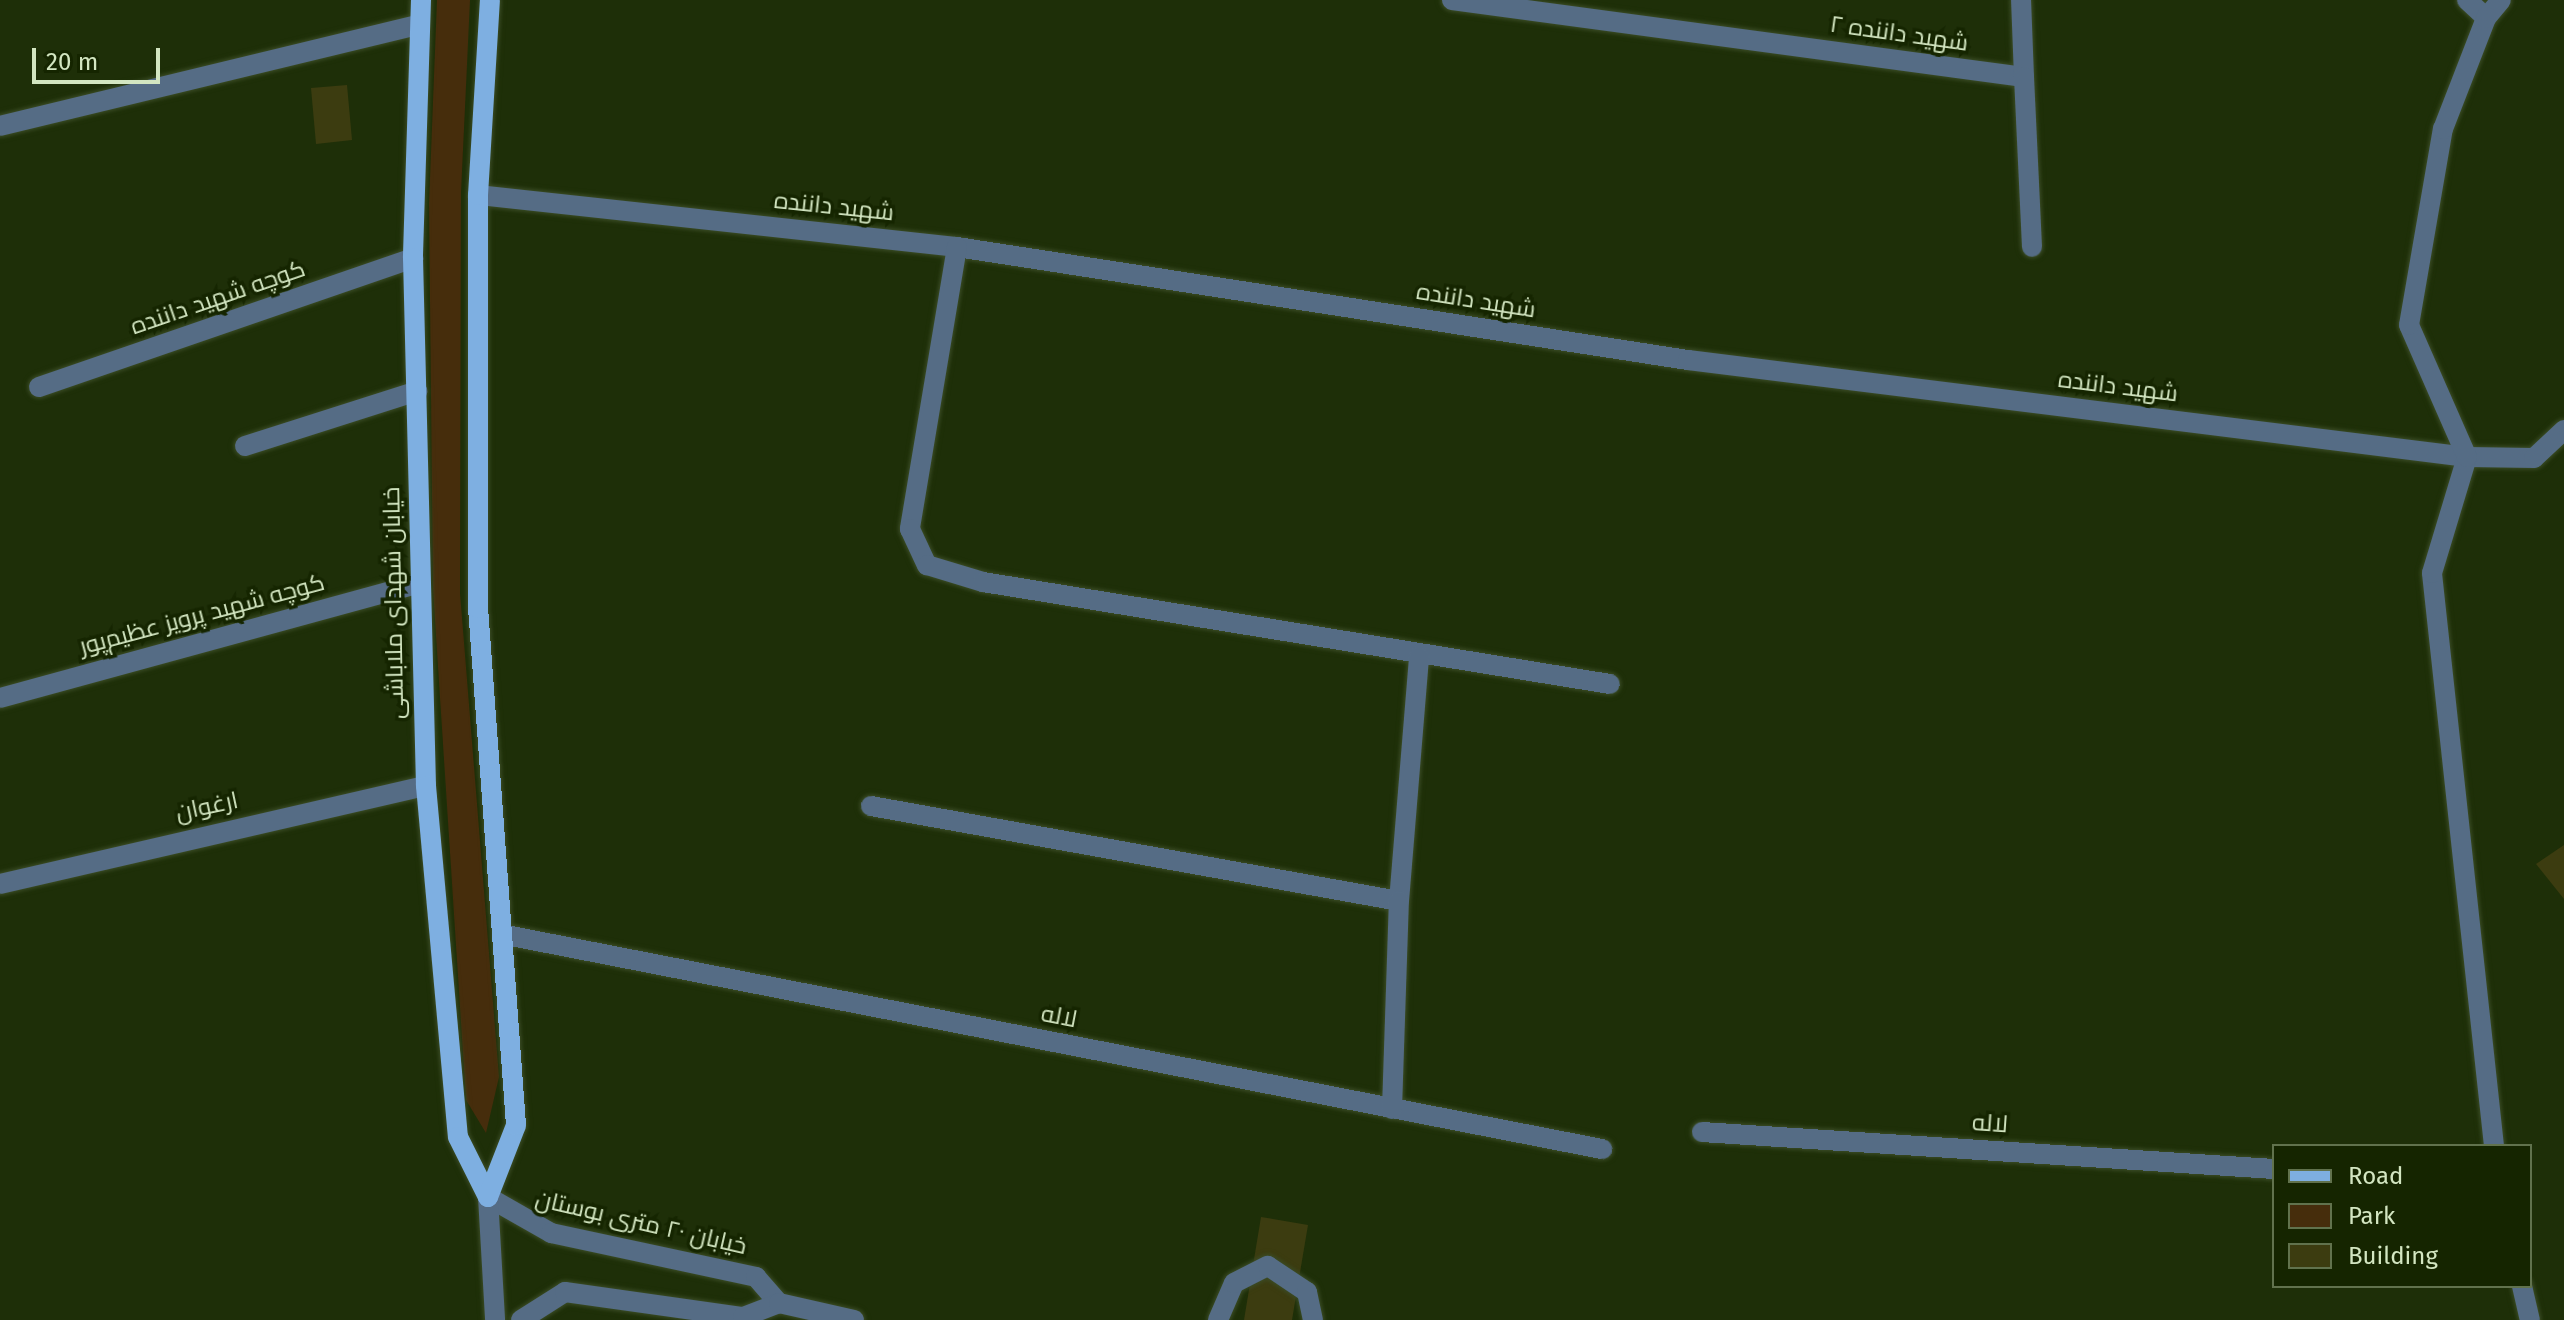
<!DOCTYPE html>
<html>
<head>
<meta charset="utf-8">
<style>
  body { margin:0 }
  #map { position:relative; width:2564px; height:1320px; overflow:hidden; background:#1e2f08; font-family:"Fira Sans",Cairo,sans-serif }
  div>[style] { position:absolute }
  .green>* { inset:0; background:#462d0c }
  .building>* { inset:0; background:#3c3c10 }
  .roads { filter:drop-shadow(0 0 2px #3b4c26) drop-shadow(0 0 2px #3b4c26) }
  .minor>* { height:20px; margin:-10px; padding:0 10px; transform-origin:10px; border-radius:10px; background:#556c85 }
  .major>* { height:20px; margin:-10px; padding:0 10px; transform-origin:10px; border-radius:10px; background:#7eafe1 }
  span { translate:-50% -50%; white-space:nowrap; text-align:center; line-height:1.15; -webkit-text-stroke:7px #152500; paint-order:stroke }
  .street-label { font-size:24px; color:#d3e6c1 }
  .legend { position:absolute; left:2272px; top:1144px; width:260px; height:144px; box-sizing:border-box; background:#152500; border:2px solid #61724d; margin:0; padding:10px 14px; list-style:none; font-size:24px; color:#d3e6c1 }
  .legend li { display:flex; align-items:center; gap:16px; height:40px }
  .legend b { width:40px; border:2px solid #61724d }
  .scale { position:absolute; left:32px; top:48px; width:128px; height:36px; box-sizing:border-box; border:4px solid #d3e6c1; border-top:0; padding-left:10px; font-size:24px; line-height:28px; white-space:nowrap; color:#d3e6c1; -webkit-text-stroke:6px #152500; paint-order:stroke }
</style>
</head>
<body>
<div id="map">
  <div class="green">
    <i style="clip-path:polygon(437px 0,470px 0,461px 193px,460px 593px,499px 1077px,486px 1133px,466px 1100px,433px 589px,429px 203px)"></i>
  </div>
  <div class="building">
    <i style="clip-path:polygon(347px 85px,352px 140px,316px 144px,311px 88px)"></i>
    <i style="clip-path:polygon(2564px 845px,2564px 899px,2536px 864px)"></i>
    <i style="clip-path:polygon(1261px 1217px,1308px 1225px,1292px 1320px,1244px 1320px)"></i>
  </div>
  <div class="roads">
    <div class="minor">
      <i style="left:1452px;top:0;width:577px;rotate:7.67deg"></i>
      <i style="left:2024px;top:77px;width:77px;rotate:-92.2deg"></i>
      <i style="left:2467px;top:0;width:26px;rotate:43deg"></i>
      <i style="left:2024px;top:77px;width:170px;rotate:87.3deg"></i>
      <i style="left:0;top:126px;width:431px;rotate:-13.6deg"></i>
      <i style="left:478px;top:195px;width:482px;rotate:6.2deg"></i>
      <i style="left:957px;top:247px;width:740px;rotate:8.79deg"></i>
      <i style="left:1688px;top:360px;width:785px;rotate:7.1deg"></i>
      <i style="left:2467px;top:457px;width:67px;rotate:0.9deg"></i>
      <i style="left:2534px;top:458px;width:41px;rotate:-43deg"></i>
      <i style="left:957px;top:247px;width:286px;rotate:99.5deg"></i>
      <i style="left:910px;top:529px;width:40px;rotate:65deg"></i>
      <i style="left:927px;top:565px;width:59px;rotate:16.9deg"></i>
      <i style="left:983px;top:582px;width:635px;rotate:9.24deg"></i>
      <i style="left:39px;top:387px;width:396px;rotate:-19deg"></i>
      <i style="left:245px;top:446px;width:181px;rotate:-17.7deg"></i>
      <i style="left:0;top:698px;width:432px;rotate:-15.3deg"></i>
      <i style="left:871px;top:806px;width:536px;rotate:10.2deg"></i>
      <i style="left:1399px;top:901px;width:245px;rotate:-85.3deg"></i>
      <i style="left:0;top:884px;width:437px;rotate:-13deg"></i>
      <i style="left:506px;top:935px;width:1117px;rotate:11.05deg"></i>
      <i style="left:1392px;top:1109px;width:208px;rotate:-88.1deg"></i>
      <i style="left:1702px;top:1132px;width:573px;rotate:3.7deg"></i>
      <i style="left:2494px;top:1146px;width:576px;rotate:-96.18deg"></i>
      <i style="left:2432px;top:573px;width:121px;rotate:-73.2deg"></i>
      <i style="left:2467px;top:457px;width:144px;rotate:-113.7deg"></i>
      <i style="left:2409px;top:325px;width:199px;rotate:-80.2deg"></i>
      <i style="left:2443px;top:129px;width:119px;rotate:-68.8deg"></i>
      <i style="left:2486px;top:18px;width:23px;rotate:-50deg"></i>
      <i style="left:488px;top:1197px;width:73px;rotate:29.7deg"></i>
      <i style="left:551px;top:1233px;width:210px;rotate:12.1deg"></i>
      <i style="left:756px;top:1277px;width:35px;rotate:49deg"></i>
      <i style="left:488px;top:1197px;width:123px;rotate:86.7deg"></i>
      <i style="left:2522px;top:1286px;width:35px;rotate:77deg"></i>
      <i style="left:521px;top:1320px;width:52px;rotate:-32.5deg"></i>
      <i style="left:565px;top:1292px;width:180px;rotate:8deg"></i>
      <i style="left:743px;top:1317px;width:39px;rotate:-21deg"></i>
      <i style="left:779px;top:1303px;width:77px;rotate:12.8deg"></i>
      <i style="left:1218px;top:1320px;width:40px;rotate:-66.6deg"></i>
      <i style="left:1234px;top:1283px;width:38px;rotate:-27deg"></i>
      <i style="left:1268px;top:1266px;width:47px;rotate:33.7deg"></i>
      <i style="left:1307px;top:1292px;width:29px;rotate:78deg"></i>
    </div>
    <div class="major">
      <i style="left:421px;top:0;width:258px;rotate:91.8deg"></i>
      <i style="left:413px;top:258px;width:528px;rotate:88.59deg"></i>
      <i style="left:426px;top:786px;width:352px;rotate:84.8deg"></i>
      <i style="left:458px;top:1137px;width:67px;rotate:63.4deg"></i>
      <i style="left:488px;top:1197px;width:77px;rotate:-68.7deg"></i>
      <i style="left:516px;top:1125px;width:518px;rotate:-94.2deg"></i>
      <i style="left:478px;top:608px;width:413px;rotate:-90deg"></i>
      <i style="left:478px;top:195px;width:195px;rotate:-86.5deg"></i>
    </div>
  </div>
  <div class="street-label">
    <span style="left:1899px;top:34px;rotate:8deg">شهید داننده ۲</span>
    <span style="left:834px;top:207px;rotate:6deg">شهید داننده</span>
    <span style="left:218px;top:298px;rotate:-19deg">کوچه شهید داننده</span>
    <span style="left:1476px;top:301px;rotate:9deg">شهید داننده</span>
    <span style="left:2118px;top:387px;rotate:7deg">شهید داننده</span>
    <span style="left:394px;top:603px;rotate:-91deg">خیابان شهدای ملاباشی</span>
    <span style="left:202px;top:615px;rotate:-15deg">کوچه شهید پرویز عظیم‌پور</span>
    <span style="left:207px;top:807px;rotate:-12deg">ارغوان</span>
    <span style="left:1059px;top:1017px;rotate:11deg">لاله</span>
    <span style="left:1990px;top:1124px;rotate:4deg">لاله</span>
    <span style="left:641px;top:1223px;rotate:13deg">خیابان ۲۰ متری بوستان</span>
  </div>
  <ul class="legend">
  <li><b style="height:10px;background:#7eafe1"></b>Road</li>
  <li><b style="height:22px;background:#462d0c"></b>Park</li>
  <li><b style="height:22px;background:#3c3c10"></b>Building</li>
  </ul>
  <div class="scale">20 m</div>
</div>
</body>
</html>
